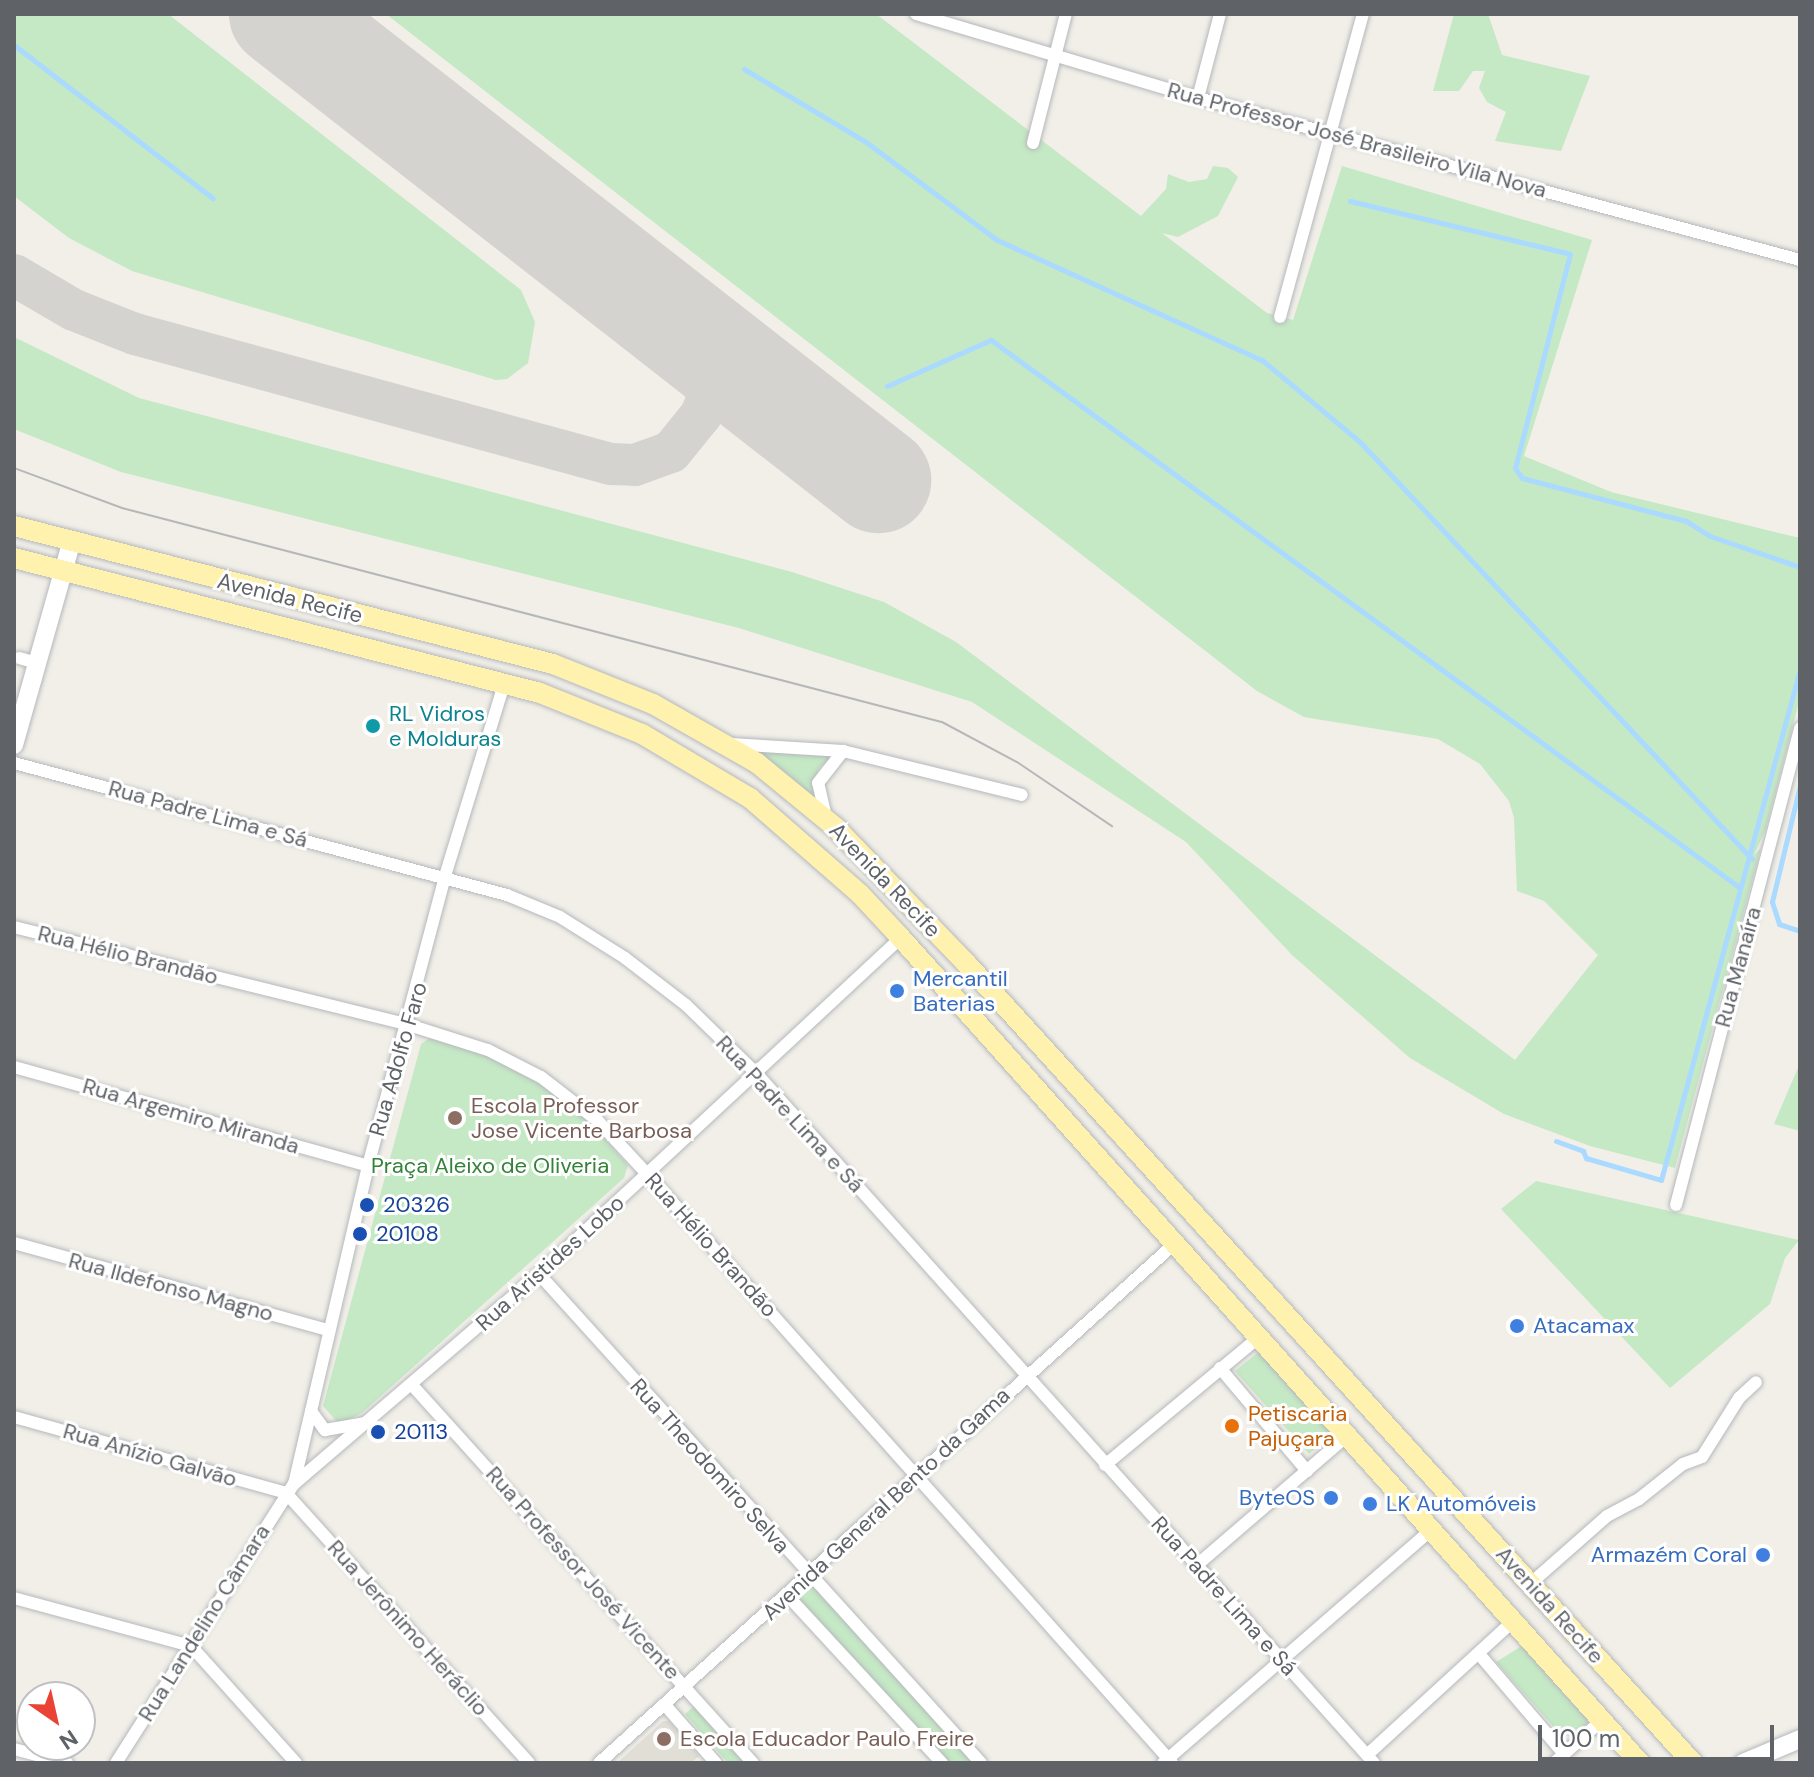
<!DOCTYPE html>
<html>
<head>
<meta charset="utf-8">
<style>
  body { margin:0 }
  #map { position:relative; width:1814px; height:1777px; overflow:hidden; background:#f1efe8; font-family:"DM Sans",sans-serif }
  div>[style] { position:absolute }
  .education>* { inset:0; background:#e1ded6 }
  .green>* { inset:0; background:#c5e8c5 }
  .stream>* { height:5px; margin:-2.5px; padding:0 2.5px; transform-origin:2.5px; border-radius:2.5px; background:#aadaff }
  .taxiway>* { height:42px; margin:-21px; padding:0 21px; transform-origin:21px; border-radius:21px; background:#d4d3d0 }
  .runway>* { height:106px; margin:-53px; padding:0 53px; transform-origin:53px; border-radius:53px; background:#d4d3d0 }
  .roads { filter:drop-shadow(0 0 2px #b5b8bc) drop-shadow(0 0 2px #b5b8bc) }
  .street>* { height:12px; margin:-6px; padding:0 6px; transform-origin:6px; border-radius:6px; background:#fff }
  .secondary>* { height:18px; margin:-9px; padding:0 9px; transform-origin:9px; border-radius:9px; background:#fff }
  .primary>* { height:20px; margin:-10px; padding:0 10px; transform-origin:10px; border-radius:10px; background:#fff2af }
  .tram>* { height:2px; margin:-1px; padding:0 1px; transform-origin:1px; border-radius:1px; background:#b6b7b8 }
  .dots>* { width:22px; height:22px; translate:-50% -50%; box-sizing:border-box; border:4px solid #fff; border-radius:50% }
  span { translate:-50% -50%; white-space:nowrap; text-align:center; line-height:1.15; -webkit-text-stroke:6px #fff; paint-order:stroke }
  .street-label { font-size:22px; color:#5f6368 }
  .culture-label { font-size:22px; color:#0d838f }
  .left { translate:0 -50%; text-align:left }
  .shop-label { font-size:22px; color:#366cbe }
  .right { translate:-100% -50%; text-align:right }
  .education-label { font-size:22px; color:#785e54 }
  .park-label { font-size:22px; color:#348238 }
  .transit-label { font-size:22px; color:#164399 }
  .food-label { font-size:22px; color:#c56008 }
  .frame { position:absolute; inset:0; border:16px solid #5f6368; pointer-events:none }
  .north { position:absolute; left:16px; top:1681px; width:80px; height:80px; box-sizing:border-box; background:#fff; border:2px solid #bfc1c3; border-radius:50%; rotate:146deg; font-size:22px; font-weight:700; line-height:32px; text-align:center; color:#5f6368 }
  .north::after { content:''; display:block; margin:auto; width:28px; height:36px; background:#ea4335; clip-path:polygon(50% 0,100% 100%,50% 72%,0 100%) }
  .scale { position:absolute; left:1538px; top:1725px; width:236px; height:36px; box-sizing:border-box; border:4px solid #5f6368; border-top:0; padding-left:10px; font-size:24px; line-height:28px; white-space:nowrap; color:#5f6368; -webkit-text-stroke:6px #fff; paint-order:stroke }
</style>
</head>
<body>
<div id="map">
  <div class="education">
    <i style="clip-path:polygon(663px 1721px,669px 1721px,699px 1756px,691px 1763px,617px 1763px)"></i>
  </div>
  <div class="green">
    <i style="clip-path:polygon(14px 14px,168px 14px,521px 290px,535px 322px,528px 363px,507px 379px,496px 380px,132px 271px,69px 238px,14px 196px)"></i>
    <i style="clip-path:polygon(386px 14px,876px 14px,1141px 216px,1166px 189px,1168px 174px,1189px 182px,1207px 179px,1213px 166px,1228px 168px,1238px 177px,1218px 216px,1178px 237px,1162px 233px,1267px 313px,1293px 320px,1342px 166px,1592px 240px,1524px 456px,1611px 492px,1800px 538px,1800px 698px,1766px 829px,1754px 855px,1761px 848px,1675px 1168px,1590px 1146px,1504px 1114px,1410px 1058px,1292px 955px,1186px 842px,972px 702px,739px 628px,121px 472px,14px 429px,14px 337px,139px 398px,792px 572px,884px 602px,956px 642px,1515px 1060px,1598px 955px,1544px 901px,1517px 891px,1514px 818px,1509px 801px,1480px 764px,1438px 739px,1304px 717px,1257px 691px)"></i>
    <i style="clip-path:polygon(1454px 14px,1488px 14px,1502px 55px,1590px 76px,1561px 151px,1495px 141px,1506px 112px,1487px 102px,1479px 88px,1485px 71px,1473px 71px,1459px 91px,1433px 91px)"></i>
    <i style="clip-path:polygon(741px 748px,836px 754px,820px 767px,813px 784px,818px 804px)"></i>
    <i style="clip-path:polygon(430px 1038px,487px 1053px,537px 1078px,586px 1118px,628px 1165px,624px 1178px,362px 1413px,339px 1424px,323px 1406px,421px 1044px)"></i>
    <i style="clip-path:polygon(1800px 1063px,1800px 1131px,1774px 1124px)"></i>
    <i style="clip-path:polygon(1536px 1181px,1799px 1240px,1785px 1258px,1770px 1304px,1670px 1388px,1501px 1209px)"></i>
    <i style="clip-path:polygon(1261px 1350px,1335px 1433px,1309px 1454px,1235px 1371px)"></i>
    <i style="clip-path:polygon(810px 1583px,820px 1594px,979px 1763px,945px 1763px,793px 1598px)"></i>
    <i style="clip-path:polygon(1525px 1644px,1587px 1713px,1588px 1722px,1574px 1738px,1559px 1733px,1496px 1662px)"></i>
    <i style="clip-path:polygon(694px 1706px,746px 1763px,728px 1763px,685px 1714px)"></i>
  </div>
  <div class="stream">
    <i style="left:14px;top:45px;width:251px;rotate:37.6deg"></i>
    <i style="left:744px;top:69px;width:142px;rotate:30.9deg"></i>
    <i style="left:866px;top:142px;width:164px;rotate:36.8deg"></i>
    <i style="left:997px;top:240px;width:291px;rotate:24.4deg"></i>
    <i style="left:1262px;top:360px;width:128px;rotate:39.9deg"></i>
    <i style="left:1360px;top:442px;width:572px;rotate:46.77deg"></i>
    <i style="left:1350px;top:201px;width:226px;rotate:13.5deg"></i>
    <i style="left:1570px;top:254px;width:221px;rotate:104.4deg"></i>
    <i style="left:1515px;top:468px;width:12px;rotate:55deg"></i>
    <i style="left:1522px;top:478px;width:170px;rotate:14.7deg"></i>
    <i style="left:1686px;top:521px;width:28px;rotate:32deg"></i>
    <i style="left:1710px;top:536px;width:95px;rotate:19deg"></i>
    <i style="left:887px;top:386px;width:114px;rotate:-23.9deg"></i>
    <i style="left:991px;top:340px;width:927px;rotate:36.18deg"></i>
    <i style="left:1800px;top:785px;width:120px;rotate:103.5deg"></i>
    <i style="left:1772px;top:902px;width:23px;rotate:72deg"></i>
    <i style="left:1779px;top:924px;width:22px;rotate:18deg"></i>
    <i style="left:1556px;top:1141px;width:29px;rotate:20deg"></i>
    <i style="left:1583px;top:1151px;width:8px;rotate:67deg"></i>
    <i style="left:1586px;top:1158px;width:78px;rotate:16.3deg"></i>
    <i style="left:1661px;top:1180px;width:530px;rotate:-74.78deg"></i>
  </div>
  <div class="taxiway">
    <i style="left:14px;top:275px;width:69px;rotate:30.3deg"></i>
    <i style="left:74px;top:310px;width:66px;rotate:21.5deg"></i>
    <i style="left:135px;top:334px;width:492px;rotate:15.3deg"></i>
    <i style="left:610px;top:464px;width:25px;rotate:2deg"></i>
    <i style="left:635px;top:465px;width:38px;rotate:-20deg"></i>
    <i style="left:671px;top:452px;width:48px;rotate:-51deg"></i>
    <i style="left:701px;top:415px;width:17px;rotate:-69deg"></i>
    <i style="left:707px;top:399px;width:37px;rotate:-95deg"></i>
    <i style="left:704px;top:362px;width:55px;rotate:-126.9deg"></i>
  </div>
  <div class="runway">
    <i style="left:282px;top:14px;width:757px;rotate:38.02deg"></i>
  </div>
  <div class="roads">
    <div class="street">
      <i style="left:916px;top:14px;width:294px;rotate:16.6deg"></i>
      <i style="left:1198px;top:98px;width:623px;rotate:15.06deg"></i>
      <i style="left:1198px;top:98px;width:87px;rotate:-75.3deg"></i>
      <i style="left:1033px;top:143px;width:133px;rotate:-75.7deg"></i>
      <i style="left:1280px;top:317px;width:314px;rotate:-74.7deg"></i>
      <i style="left:19px;top:658px;width:19px;rotate:16deg"></i>
      <i style="left:731px;top:744px;width:112px;rotate:3.6deg"></i>
      <i style="left:843px;top:751px;width:184px;rotate:13.8deg"></i>
      <i style="left:14px;top:763px;width:510px;rotate:14.99deg"></i>
      <i style="left:507px;top:895px;width:57px;rotate:22.5deg"></i>
      <i style="left:560px;top:917px;width:77px;rotate:32.2deg"></i>
      <i style="left:625px;top:958px;width:77px;rotate:37.6deg"></i>
      <i style="left:686px;top:1005px;width:98px;rotate:44.2deg"></i>
      <i style="left:756px;top:1073px;width:926px;rotate:48.15deg"></i>
      <i style="left:826px;top:817px;width:35px;rotate:-103deg"></i>
      <i style="left:818px;top:783px;width:41px;rotate:-52deg"></i>
      <i style="left:14px;top:927px;width:407px;rotate:13.9deg"></i>
      <i style="left:409px;top:1025px;width:83px;rotate:17.6deg"></i>
      <i style="left:488px;top:1050px;width:59px;rotate:27deg"></i>
      <i style="left:541px;top:1077px;width:72px;rotate:37.7deg"></i>
      <i style="left:598px;top:1121px;width:74px;rotate:47.2deg"></i>
      <i style="left:648px;top:1175px;width:788px;rotate:48.29deg"></i>
      <i style="left:14px;top:1067px;width:368px;rotate:15.6deg"></i>
      <i style="left:1676px;top:1205px;width:493px;rotate:-75.4deg"></i>
      <i style="left:14px;top:1243px;width:326px;rotate:15.5deg"></i>
      <i style="left:539px;top:1274px;width:659px;rotate:47.89deg"></i>
      <i style="left:1220px;top:1368px;width:135px;rotate:49.8deg"></i>
      <i style="left:412px;top:1385px;width:509px;rotate:47.95deg"></i>
      <i style="left:311px;top:1411px;width:24px;rotate:54deg"></i>
      <i style="left:325px;top:1430px;width:40px;rotate:-10deg"></i>
      <i style="left:14px;top:1417px;width:282px;rotate:15.6deg"></i>
      <i style="left:1105px;top:1465px;width:200px;rotate:-39.7deg"></i>
      <i style="left:294px;top:1484px;width:326px;rotate:-76.9deg"></i>
      <i style="left:368px;top:1166px;width:300px;rotate:-75.1deg"></i>
      <i style="left:445px;top:876px;width:201px;rotate:-72.9deg"></i>
      <i style="left:286px;top:1493px;width:363px;rotate:48deg"></i>
      <i style="left:1197px;top:1565px;width:196px;rotate:-40.7deg"></i>
      <i style="left:1531px;top:1583px;width:101px;rotate:-41.4deg"></i>
      <i style="left:1607px;top:1516px;width:36px;rotate:-28deg"></i>
      <i style="left:1639px;top:1499px;width:56px;rotate:-38.5deg"></i>
      <i style="left:1683px;top:1464px;width:20px;rotate:-20deg"></i>
      <i style="left:1702px;top:1457px;width:70px;rotate:-57.9deg"></i>
      <i style="left:1739px;top:1398px;width:23px;rotate:-43deg"></i>
      <i style="left:787px;top:1595px;width:229px;rotate:47.3deg"></i>
      <i style="left:14px;top:1598px;width:183px;rotate:15.2deg"></i>
      <i style="left:191px;top:1646px;width:157px;rotate:48.1deg"></i>
      <i style="left:1479px;top:1654px;width:131px;rotate:49.6deg"></i>
      <i style="left:665px;top:1705px;width:77px;rotate:48.7deg"></i>
      <i style="left:14px;top:1749px;width:55px;rotate:14.8deg"></i>
      <i style="left:1367px;top:1755px;width:195px;rotate:-42.5deg"></i>
      <i style="left:116px;top:1763px;width:331px;rotate:-57.5deg"></i>
      <i style="left:294px;top:1484px;width:323px;rotate:-40.6deg"></i>
      <i style="left:539px;top:1274px;width:494px;rotate:-42.9deg"></i>
      <i style="left:599px;top:1763px;width:773px;rotate:-42.06deg"></i>
      <i style="left:1163px;top:1763px;width:352px;rotate:-41deg"></i>
      <i style="left:1554px;top:1763px;width:63px;rotate:-41.8deg"></i>
    </div>
    <div class="secondary">
      <i style="left:14px;top:745px;width:209px;rotate:-74.2deg"></i>
      <i style="left:1743px;top:1763px;width:62px;rotate:-22.8deg"></i>
    </div>
    <div class="primary">
      <i style="left:14px;top:526px;width:556px;rotate:14.36deg"></i>
      <i style="left:553px;top:664px;width:108px;rotate:21.8deg"></i>
      <i style="left:653px;top:704px;width:120px;rotate:29.6deg"></i>
      <i style="left:757px;top:763px;width:102px;rotate:39.4deg"></i>
      <i style="left:836px;top:828px;width:187px;rotate:46.1deg"></i>
      <i style="left:966px;top:963px;width:1081px;rotate:47.74deg"></i>
      <i style="left:14px;top:558px;width:543px;rotate:14.39deg"></i>
      <i style="left:540px;top:693px;width:110px;rotate:21.9deg"></i>
      <i style="left:642px;top:734px;width:126px;rotate:30.7deg"></i>
      <i style="left:750px;top:798px;width:146px;rotate:41.1deg"></i>
      <i style="left:860px;top:894px;width:60px;rotate:47deg"></i>
      <i style="left:901px;top:938px;width:1108px;rotate:48.15deg"></i>
    </div>
  </div>
  <div class="tram">
    <i style="left:14px;top:468px;width:115px;rotate:20.3deg"></i>
    <i style="left:122px;top:508px;width:847px;rotate:14.63deg"></i>
    <i style="left:942px;top:722px;width:85px;rotate:28.1deg"></i>
    <i style="left:1017px;top:762px;width:115px;rotate:34deg"></i>
  </div>
  <div class="dots">
    <i style="left:373px;top:726px;background:#0f9aa8"></i>
    <i style="left:897px;top:991px;background:#3f7fe0"></i>
    <i style="left:455px;top:1118px;background:#8d6e63"></i>
    <i style="left:367px;top:1205px;background:#1a4fb4"></i>
    <i style="left:360px;top:1234px;background:#1a4fb4"></i>
    <i style="left:1517px;top:1326px;background:#3f7fe0"></i>
    <i style="left:1232px;top:1426px;background:#e8710a"></i>
    <i style="left:378px;top:1432px;background:#1a4fb4"></i>
    <i style="left:1331px;top:1498px;background:#3f7fe0"></i>
    <i style="left:1370px;top:1504px;background:#3f7fe0"></i>
    <i style="left:1763px;top:1555px;background:#3f7fe0"></i>
    <i style="left:664px;top:1739px;background:#8d6e63"></i>
  </div>
  <div class="street-label">
    <span style="left:1357px;top:140px;rotate:15deg">Rua Professor José Brasileiro Vila Nova</span>
    <span style="left:290px;top:598px;rotate:14deg">Avenida Recife</span>
    <span style="left:208px;top:814px;rotate:15deg">Rua Padre Lima e Sá</span>
    <span style="left:885px;top:880px;rotate:46deg">Avenida Recife</span>
    <span style="left:128px;top:955px;rotate:14deg">Rua Hélio Brandão</span>
    <span style="left:1738px;top:967px;rotate:-75deg">Rua Manaíra</span>
    <span style="left:398px;top:1059px;rotate:-74deg">Rua Adolfo Faro</span>
    <span style="left:790px;top:1114px;rotate:47deg">Rua Padre Lima e Sá</span>
    <span style="left:191px;top:1116px;rotate:16deg">Rua Argemiro Miranda</span>
    <span style="left:711px;top:1245px;rotate:48deg">Rua Hélio Brandão</span>
    <span style="left:550px;top:1263px;rotate:-42deg">Rua Aristides Lobo</span>
    <span style="left:171px;top:1287px;rotate:15deg">Rua Ildefonso Magno</span>
    <span style="left:150px;top:1455px;rotate:16deg">Rua Anízio Galvão</span>
    <span style="left:710px;top:1466px;rotate:48deg">Rua Theodomiro Selva</span>
    <span style="left:886px;top:1504px;rotate:-43deg">Avenida General Bento da Gama</span>
    <span style="left:583px;top:1573px;rotate:48deg">Rua Professor José Vicente</span>
    <span style="left:1224px;top:1596px;rotate:48deg">Rua Padre Lima e Sá</span>
    <span style="left:1550px;top:1605px;rotate:48deg">Avenida Recife</span>
    <span style="left:204px;top:1623px;rotate:-58deg">Rua Landelino Câmara</span>
    <span style="left:408px;top:1628px;rotate:48deg">Rua Jerônimo Heráclio</span>
  </div>
  <div class="culture-label">
    <span class="left" style="left:389px;top:726px">RL Vidros<br>e Molduras</span>
  </div>
  <div class="shop-label">
    <span class="left" style="left:913px;top:991px">Mercantil<br>Baterias</span>
    <span class="left" style="left:1533px;top:1326px">Atacamax</span>
    <span class="right" style="left:1315px;top:1498px">ByteOS</span>
    <span class="left" style="left:1386px;top:1504px">LK Automóveis</span>
    <span class="right" style="left:1747px;top:1555px">Armazém Coral</span>
  </div>
  <div class="education-label">
    <span class="left" style="left:471px;top:1118px">Escola Professor<br>Jose Vicente Barbosa</span>
    <span class="left" style="left:680px;top:1739px">Escola Educador Paulo Freire</span>
  </div>
  <div class="park-label">
    <span style="left:490px;top:1166px">Praça Aleixo de Oliveria</span>
  </div>
  <div class="transit-label">
    <span class="left" style="left:383px;top:1205px">20326</span>
    <span class="left" style="left:376px;top:1234px">20108</span>
    <span class="left" style="left:394px;top:1432px">20113</span>
  </div>
  <div class="food-label">
    <span class="left" style="left:1248px;top:1426px">Petiscaria<br>Pajuçara</span>
  </div>
  <div class="frame"></div>
  <div class="north">N</div>
  <div class="scale">100 m</div>
</div>
</body>
</html>
